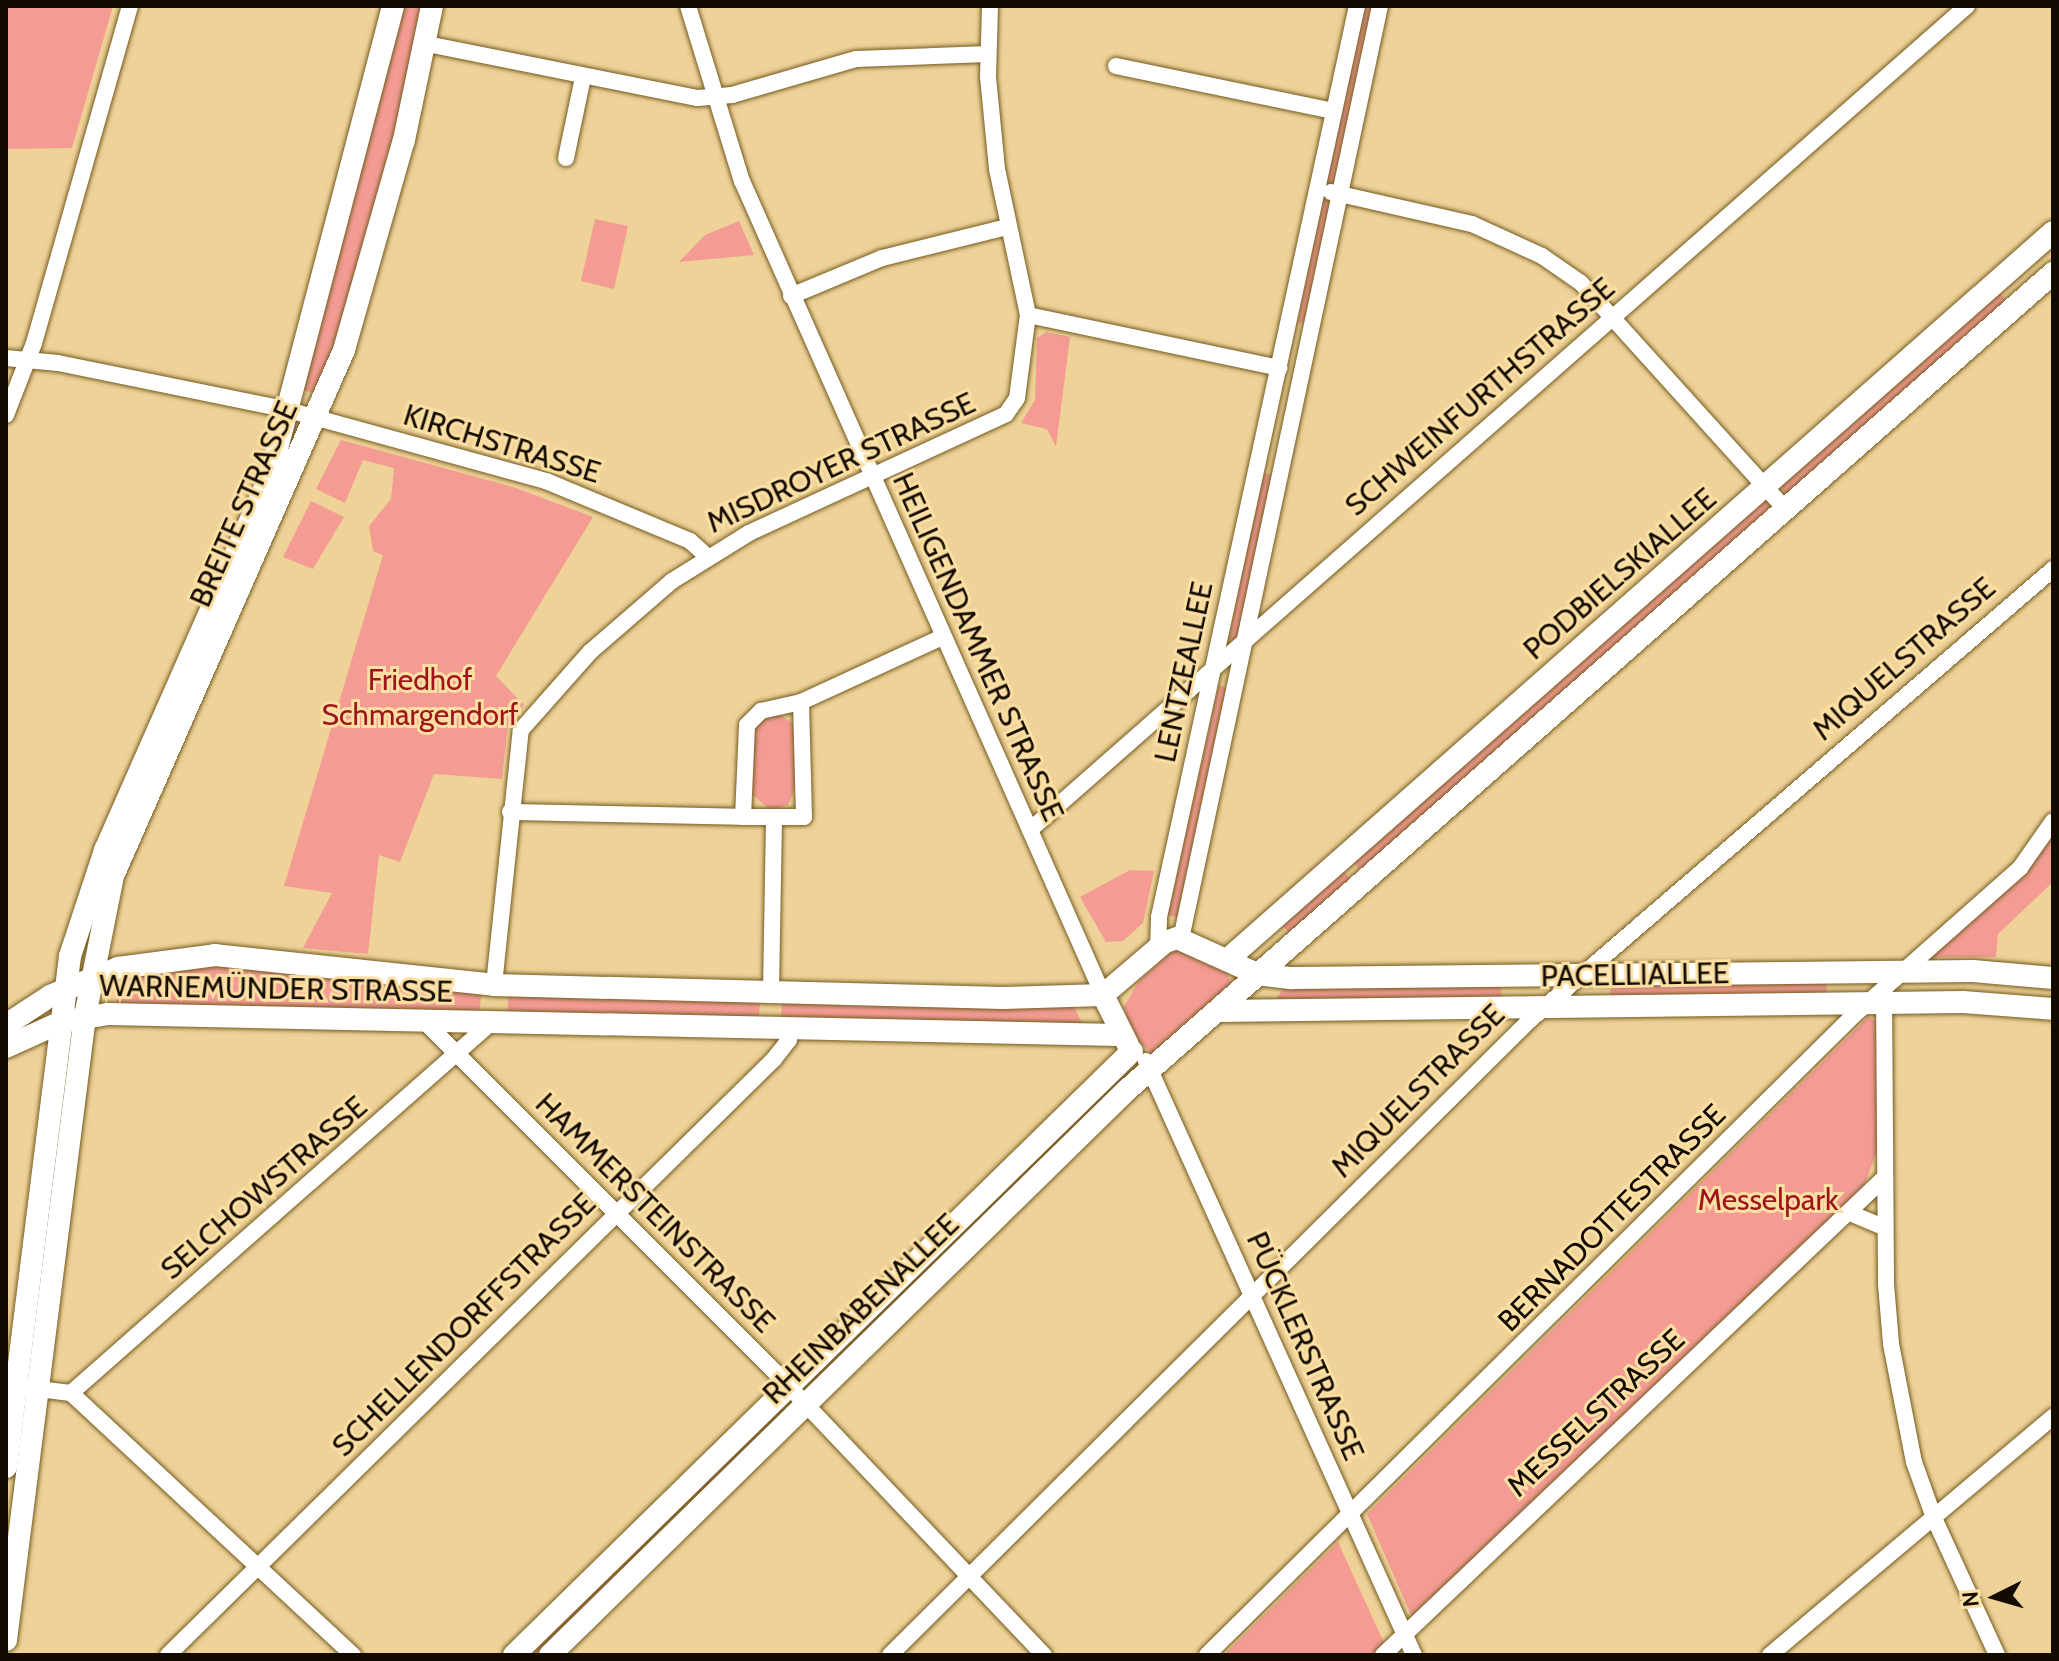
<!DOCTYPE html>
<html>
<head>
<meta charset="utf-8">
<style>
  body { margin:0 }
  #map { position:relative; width:2059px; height:1661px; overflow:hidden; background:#eed297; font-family:Cabin,sans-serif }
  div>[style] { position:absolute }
  .green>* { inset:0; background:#f49c94 }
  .roads { filter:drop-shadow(0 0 2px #745b20) drop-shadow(0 0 2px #745b20) }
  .street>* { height:16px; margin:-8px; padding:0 8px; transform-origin:8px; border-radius:8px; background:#fff }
  .secondary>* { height:22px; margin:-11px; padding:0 11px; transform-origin:11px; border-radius:11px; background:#fff }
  span { translate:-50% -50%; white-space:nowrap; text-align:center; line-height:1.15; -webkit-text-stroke:6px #fbdfa3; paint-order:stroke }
  .street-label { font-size:30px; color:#130a00 }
  .park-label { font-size:30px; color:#9f141c }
  .frame { position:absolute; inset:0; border:8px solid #130a00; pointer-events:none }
  .north { position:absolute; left:1955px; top:1557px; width:80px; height:80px; -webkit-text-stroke:6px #fbdfa3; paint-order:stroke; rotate:265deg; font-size:22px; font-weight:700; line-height:32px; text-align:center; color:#130a00 }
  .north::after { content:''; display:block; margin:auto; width:28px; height:36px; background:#130a00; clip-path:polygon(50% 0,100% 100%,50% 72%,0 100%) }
</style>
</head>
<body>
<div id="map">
  <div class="green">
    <i style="clip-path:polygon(6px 6px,113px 6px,72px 148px,6px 149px)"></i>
    <i style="clip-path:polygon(402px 6px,423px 6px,416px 54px,345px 323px,318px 394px,302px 390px)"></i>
    <i style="clip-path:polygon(1363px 6px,1373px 6px,1333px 184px,1325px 183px)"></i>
    <i style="clip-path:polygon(1323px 198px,1330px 201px,1304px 322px,1298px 323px)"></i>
    <i style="clip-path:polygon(595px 219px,628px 226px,614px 289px,581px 281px)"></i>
    <i style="clip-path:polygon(739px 221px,754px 255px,679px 262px,705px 235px)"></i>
    <i style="clip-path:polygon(1997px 290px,2008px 302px,1788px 496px,1778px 483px)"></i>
    <i style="clip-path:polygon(1046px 332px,1070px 337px,1056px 447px,1047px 429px,1021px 423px,1035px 400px,1037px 338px)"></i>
    <i style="clip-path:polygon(341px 440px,516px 488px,593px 517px,496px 676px,524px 705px,508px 725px,502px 779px,434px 774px,400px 862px,379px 855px,368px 954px,303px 948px,332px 893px,284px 886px,383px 555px,373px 551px,369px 526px,391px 499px,394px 468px,363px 460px,345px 503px,316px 489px)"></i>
    <i style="clip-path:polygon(1262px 473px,1272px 475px,1237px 639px,1229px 639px)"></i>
    <i style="clip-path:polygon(1763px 497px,1773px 508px,1362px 872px,1352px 861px)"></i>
    <i style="clip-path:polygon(311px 501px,344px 517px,313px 569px,283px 557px)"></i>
    <i style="clip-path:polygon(1219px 685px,1226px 688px,1177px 917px,1168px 915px)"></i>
    <i style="clip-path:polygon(775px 712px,796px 725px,796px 787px,788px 805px,770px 810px,752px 794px,751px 729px)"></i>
    <i style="clip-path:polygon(2053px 835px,2053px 882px,1998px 934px,1996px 957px,1926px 957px,2018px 879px)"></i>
    <i style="clip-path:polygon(1342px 869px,1351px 880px,1291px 935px,1279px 922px)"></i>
    <i style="clip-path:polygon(1130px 870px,1154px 871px,1143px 923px,1123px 941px,1106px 942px,1080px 897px)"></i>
    <i style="clip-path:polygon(1176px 948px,1226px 972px,1231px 983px,1158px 1053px,1152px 1053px,1133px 1037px,1124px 1007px,1138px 982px)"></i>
    <i style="clip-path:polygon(221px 963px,482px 991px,479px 1014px,115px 1007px,121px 977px)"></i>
    <i style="clip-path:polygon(1826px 980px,1827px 996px,1610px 999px,1611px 982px)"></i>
    <i style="clip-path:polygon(1501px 984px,1501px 1000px,1274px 1002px,1285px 986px)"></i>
    <i style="clip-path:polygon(509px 991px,760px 997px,759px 1022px,507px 1015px)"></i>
    <i style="clip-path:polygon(782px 999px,1073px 1005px,1085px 1029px,781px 1022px)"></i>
    <i style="clip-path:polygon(1868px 1017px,1878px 1021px,1878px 1148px,1862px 1192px,1412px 1617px,1367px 1514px)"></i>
    <i style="clip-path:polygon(1117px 1075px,1124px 1085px,817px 1386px,808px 1377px)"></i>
    <i style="clip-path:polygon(780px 1405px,790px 1414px,543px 1655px,522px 1655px)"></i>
    <i style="clip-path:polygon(1338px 1542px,1385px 1645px,1375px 1655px,1224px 1655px)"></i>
  </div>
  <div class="roads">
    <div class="street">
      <i style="left:688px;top:6px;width:183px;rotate:72.9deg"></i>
      <i style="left:742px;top:181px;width:890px;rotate:66.08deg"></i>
      <i style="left:990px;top:6px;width:71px;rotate:91.6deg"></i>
      <i style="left:988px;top:77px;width:92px;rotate:84.4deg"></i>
      <i style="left:997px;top:169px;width:149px;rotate:78deg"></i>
      <i style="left:427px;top:44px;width:276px;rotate:11.3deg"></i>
      <i style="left:698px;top:98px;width:34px;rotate:-5deg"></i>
      <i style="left:732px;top:95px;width:129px;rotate:-16.2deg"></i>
      <i style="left:856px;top:59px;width:132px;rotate:-2.2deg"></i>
      <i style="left:1116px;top:66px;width:222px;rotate:11.7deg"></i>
      <i style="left:566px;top:158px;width:83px;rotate:-78.1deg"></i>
      <i style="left:1331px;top:192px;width:145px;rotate:12.8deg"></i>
      <i style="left:1472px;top:224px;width:77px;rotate:24.6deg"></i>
      <i style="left:1542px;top:256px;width:47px;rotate:34.7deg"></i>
      <i style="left:1581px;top:283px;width:304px;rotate:47.9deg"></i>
      <i style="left:791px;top:296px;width:99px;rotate:-22.7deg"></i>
      <i style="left:882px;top:258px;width:129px;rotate:-13.9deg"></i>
      <i style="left:6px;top:358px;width:52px;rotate:5.5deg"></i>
      <i style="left:58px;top:363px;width:235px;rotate:11.5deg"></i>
      <i style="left:288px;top:410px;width:268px;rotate:15.4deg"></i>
      <i style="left:546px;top:481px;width:156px;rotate:22.6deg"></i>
      <i style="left:690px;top:541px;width:24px;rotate:42deg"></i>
      <i style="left:6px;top:415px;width:77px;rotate:-68.7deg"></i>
      <i style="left:34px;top:343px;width:350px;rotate:-74.1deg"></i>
      <i style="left:801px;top:702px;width:115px;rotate:88.5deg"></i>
      <i style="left:804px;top:817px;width:61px;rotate:180deg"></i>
      <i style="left:743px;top:817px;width:92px;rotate:-87.5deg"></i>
      <i style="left:747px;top:725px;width:20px;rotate:-45deg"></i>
      <i style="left:761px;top:711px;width:41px;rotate:-12.7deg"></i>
      <i style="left:801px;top:702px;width:155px;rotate:-24.7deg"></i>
      <i style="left:510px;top:812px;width:233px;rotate:1.2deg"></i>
      <i style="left:1030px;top:830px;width:1248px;rotate:-41.33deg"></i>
      <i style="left:1181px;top:939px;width:954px;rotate:-77.96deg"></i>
      <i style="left:1158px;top:948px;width:31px;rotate:-88deg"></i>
      <i style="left:1159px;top:917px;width:932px;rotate:-77.74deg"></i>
      <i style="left:494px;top:985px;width:256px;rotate:-84deg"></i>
      <i style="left:521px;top:730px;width:104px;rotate:-48.5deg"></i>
      <i style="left:590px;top:652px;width:108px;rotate:-40.9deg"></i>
      <i style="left:672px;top:581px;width:91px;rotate:-31.9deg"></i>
      <i style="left:749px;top:533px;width:283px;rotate:-24.8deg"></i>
      <i style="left:1006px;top:414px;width:19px;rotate:-55deg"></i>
      <i style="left:1017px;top:398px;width:84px;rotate:-82.5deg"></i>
      <i style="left:1028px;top:315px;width:257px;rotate:11.9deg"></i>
      <i style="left:771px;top:991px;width:174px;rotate:-89deg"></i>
      <i style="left:1884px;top:992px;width:292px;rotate:89.6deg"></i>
      <i style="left:1886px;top:1284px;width:60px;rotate:85.2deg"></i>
      <i style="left:1891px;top:1344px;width:120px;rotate:79deg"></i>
      <i style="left:1914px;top:1462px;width:59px;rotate:70.3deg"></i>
      <i style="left:1934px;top:1518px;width:151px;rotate:65.3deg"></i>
      <i style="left:423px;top:1020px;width:503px;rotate:45deg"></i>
      <i style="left:779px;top:1376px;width:385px;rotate:46.5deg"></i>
      <i style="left:1146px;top:1061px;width:652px;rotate:65.72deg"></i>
      <i style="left:1850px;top:1213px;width:38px;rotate:23deg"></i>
      <i style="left:30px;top:1388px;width:41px;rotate:7deg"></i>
      <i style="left:71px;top:1393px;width:385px;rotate:42.9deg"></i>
      <i style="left:71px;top:1393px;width:561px;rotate:-41.39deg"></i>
      <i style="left:168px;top:1655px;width:850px;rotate:-44.52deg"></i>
      <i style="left:774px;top:1059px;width:24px;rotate:-52deg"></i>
      <i style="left:789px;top:1040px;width:11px;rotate:-90deg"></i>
      <i style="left:890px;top:1655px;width:903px;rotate:-44.78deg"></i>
      <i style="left:1531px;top:1019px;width:689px;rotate:-40.76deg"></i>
      <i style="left:1207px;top:1655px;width:910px;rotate:-44.69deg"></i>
      <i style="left:1854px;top:1015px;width:222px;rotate:-41.5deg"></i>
      <i style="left:2020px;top:868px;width:57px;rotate:-54.9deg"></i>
      <i style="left:1383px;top:1655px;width:692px;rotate:-43.59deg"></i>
      <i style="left:1770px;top:1655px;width:370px;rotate:-40.1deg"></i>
    </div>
    <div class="secondary">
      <i style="left:1227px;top:960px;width:1101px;rotate:-41.39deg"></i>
      <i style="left:1103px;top:995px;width:82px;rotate:-40.5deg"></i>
      <i style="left:1165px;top:942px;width:13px;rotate:-18deg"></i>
      <i style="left:1177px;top:938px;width:88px;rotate:24.2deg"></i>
      <i style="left:1257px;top:974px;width:35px;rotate:7deg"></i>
      <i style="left:1292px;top:978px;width:681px;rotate:-0.59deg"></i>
      <i style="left:1973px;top:971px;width:80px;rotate:5deg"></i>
      <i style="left:1103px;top:995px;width:56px;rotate:63.4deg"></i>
      <i style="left:1218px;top:1011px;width:745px;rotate:-0.69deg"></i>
      <i style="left:1963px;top:1002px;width:90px;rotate:4.4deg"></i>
      <i style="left:6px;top:1025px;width:53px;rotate:-33.4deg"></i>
      <i style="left:50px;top:996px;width:74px;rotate:-22.4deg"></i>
      <i style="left:118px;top:968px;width:98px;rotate:-7.6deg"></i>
      <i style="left:215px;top:955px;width:281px;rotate:6.1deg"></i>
      <i style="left:494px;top:985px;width:509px;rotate:1.46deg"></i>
      <i style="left:1003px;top:998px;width:100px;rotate:-1.7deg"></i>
      <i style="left:6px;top:1047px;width:60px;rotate:-24.4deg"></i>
      <i style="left:61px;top:1022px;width:48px;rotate:-9.7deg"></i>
      <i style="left:108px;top:1014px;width:1012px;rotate:1.19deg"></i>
      <i style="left:6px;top:1467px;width:515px;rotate:-82.86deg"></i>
      <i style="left:70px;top:956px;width:112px;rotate:-71.7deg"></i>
      <i style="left:105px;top:850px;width:406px;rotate:-66.2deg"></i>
      <i style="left:269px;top:479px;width:489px;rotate:-75.3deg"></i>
      <i style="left:6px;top:1640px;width:629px;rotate:-82.78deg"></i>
      <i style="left:85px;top:1016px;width:143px;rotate:-78.7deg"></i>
      <i style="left:113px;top:876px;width:574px;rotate:-66.29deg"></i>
      <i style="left:344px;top:350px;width:218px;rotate:-74.1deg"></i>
      <i style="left:404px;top:140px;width:137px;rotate:-78.2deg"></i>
      <i style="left:514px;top:1655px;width:864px;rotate:-44.34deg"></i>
      <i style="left:550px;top:1655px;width:808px;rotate:-44.4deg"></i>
      <i style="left:1127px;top:1090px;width:1235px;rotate:-41.42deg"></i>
    </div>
  </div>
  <div class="street-label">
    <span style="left:1480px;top:397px;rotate:-41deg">SCHWEINFURTHSTRASSE</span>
    <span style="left:502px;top:444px;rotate:17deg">KIRCHSTRASSE</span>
    <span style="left:841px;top:463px;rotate:-25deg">MISDROYER STRASSE</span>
    <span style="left:244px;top:504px;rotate:-66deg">BREITE STRASSE</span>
    <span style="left:1620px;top:574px;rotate:-41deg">PODBIELSKIALLEE</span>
    <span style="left:978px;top:647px;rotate:66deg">HEILIGENDAMMER STRASSE</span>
    <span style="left:1904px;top:659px;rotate:-41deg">MIQUELSTRASSE</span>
    <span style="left:1184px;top:672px;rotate:-78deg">LENTZEALLEE</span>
    <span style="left:1635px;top:975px;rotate:-1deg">PACELLIALLEE</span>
    <span style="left:276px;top:989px;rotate:1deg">WARNEMÜNDER STRASSE</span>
    <span style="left:1418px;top:1091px;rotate:-45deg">MIQUELSTRASSE</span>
    <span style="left:264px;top:1188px;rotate:-41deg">SELCHOWSTRASSE</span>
    <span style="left:655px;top:1213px;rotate:45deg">HAMMERSTEINSTRASSE</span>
    <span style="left:1612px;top:1218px;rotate:-45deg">BERNADOTTESTRASSE</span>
    <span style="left:861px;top:1309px;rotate:-44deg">RHEINBABENALLEE</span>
    <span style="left:464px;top:1325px;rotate:-45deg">SCHELLENDORFFSTRASSE</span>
    <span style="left:1305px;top:1346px;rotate:66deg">PÜCKLERSTRASSE</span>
    <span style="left:1596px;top:1413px;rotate:-43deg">MESSELSTRASSE</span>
  </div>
  <div class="park-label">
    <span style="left:420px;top:697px">Friedhof<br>Schmargendorf</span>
    <span style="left:1768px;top:1200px">Messelpark</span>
  </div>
  <div class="frame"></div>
  <div class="north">N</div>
</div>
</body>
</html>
